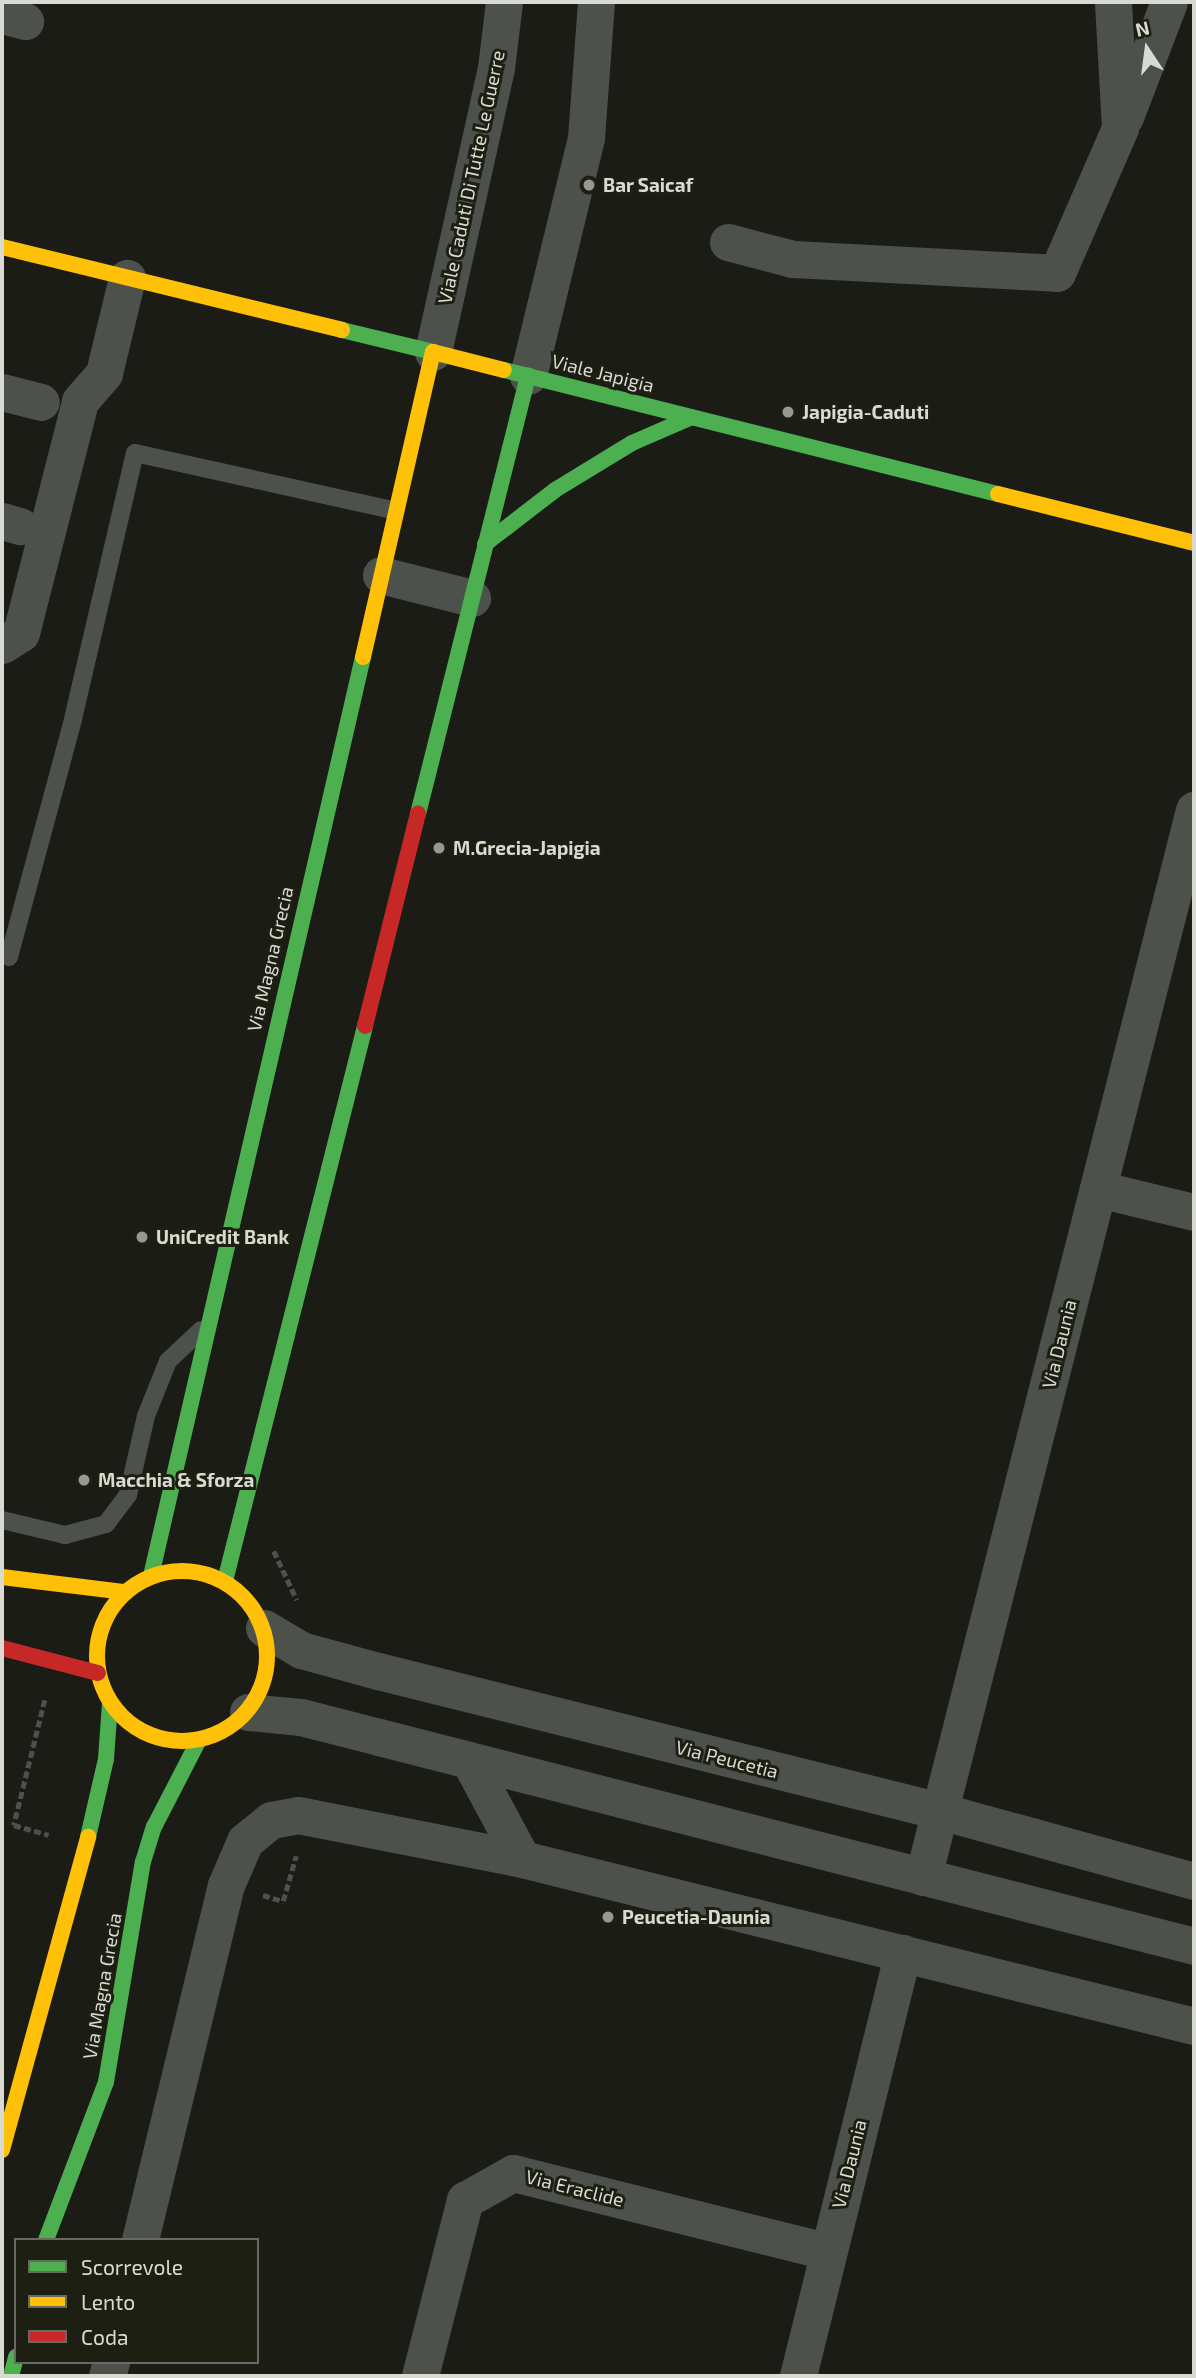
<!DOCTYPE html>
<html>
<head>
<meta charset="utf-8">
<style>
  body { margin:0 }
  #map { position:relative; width:1196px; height:2378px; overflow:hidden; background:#1b1c16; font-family:"Exo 2",sans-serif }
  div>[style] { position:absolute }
  .path>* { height:4.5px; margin-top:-2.25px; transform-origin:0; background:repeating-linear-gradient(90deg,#4d504b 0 7px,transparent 0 10.5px) }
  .lane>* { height:18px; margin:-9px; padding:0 9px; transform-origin:9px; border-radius:9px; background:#4d514b }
  .street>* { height:37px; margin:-18.5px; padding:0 18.5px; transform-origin:18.5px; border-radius:18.5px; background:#4d514b }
  .fast>* { height:16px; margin:-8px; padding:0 8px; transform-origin:8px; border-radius:8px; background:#4caf50 }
  .slow>* { height:16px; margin:-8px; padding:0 8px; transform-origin:8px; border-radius:8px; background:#ffc107 }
  .slow>.ring { margin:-8px; padding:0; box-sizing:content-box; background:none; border:16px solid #ffc107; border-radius:50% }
  .jam>* { height:16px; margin:-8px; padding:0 8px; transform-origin:8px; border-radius:8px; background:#c62828 }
  .dots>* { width:19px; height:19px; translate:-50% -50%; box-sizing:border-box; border:4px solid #1d1f13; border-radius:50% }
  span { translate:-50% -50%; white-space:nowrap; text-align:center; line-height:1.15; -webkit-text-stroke:6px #1d1f13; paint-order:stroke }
  .street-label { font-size:19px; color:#d9dbd3 }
  .poi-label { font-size:19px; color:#d9dbd3; font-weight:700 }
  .left { translate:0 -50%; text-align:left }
  .frame { position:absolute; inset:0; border:4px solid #d9dbd3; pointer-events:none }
  .legend { position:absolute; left:14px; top:2238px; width:245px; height:126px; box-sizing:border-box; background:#1d1f13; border:2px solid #686a60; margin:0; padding:9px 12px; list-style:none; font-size:21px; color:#d9dbd3 }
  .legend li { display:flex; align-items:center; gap:14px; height:35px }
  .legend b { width:35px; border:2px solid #686a60 }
  .north { position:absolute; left:1112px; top:14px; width:70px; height:70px; -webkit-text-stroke:5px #1d1f13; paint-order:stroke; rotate:347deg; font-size:19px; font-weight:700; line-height:28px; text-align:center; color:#d9dbd3 }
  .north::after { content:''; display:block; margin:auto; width:24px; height:32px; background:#d9dbd3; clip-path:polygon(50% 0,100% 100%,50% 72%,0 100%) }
</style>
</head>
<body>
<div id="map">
  <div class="path">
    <i style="left:274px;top:1551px;width:54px;rotate:64.9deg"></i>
    <i style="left:45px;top:1700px;width:129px;rotate:103.9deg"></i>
    <i style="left:14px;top:1825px;width:36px;rotate:16deg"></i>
    <i style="left:263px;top:1895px;width:21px;rotate:17deg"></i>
    <i style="left:283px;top:1901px;width:47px;rotate:-73.9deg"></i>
  </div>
  <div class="lane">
    <i style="left:9px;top:957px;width:246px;rotate:-74.9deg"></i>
    <i style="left:73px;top:719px;width:273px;rotate:-76.9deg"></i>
    <i style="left:135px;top:453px;width:267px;rotate:12.5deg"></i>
    <i style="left:2px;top:1520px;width:65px;rotate:13.4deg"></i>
    <i style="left:65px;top:1535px;width:42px;rotate:-15deg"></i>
    <i style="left:106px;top:1524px;width:36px;rotate:-53deg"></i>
    <i style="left:128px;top:1495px;width:81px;rotate:-77.2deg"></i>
    <i style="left:146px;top:1416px;width:59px;rotate:-68.2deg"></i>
    <i style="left:168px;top:1361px;width:45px;rotate:-43.2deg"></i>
  </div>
  <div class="street">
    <i style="left:2px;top:15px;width:24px;rotate:15deg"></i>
    <i style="left:1125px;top:117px;width:123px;rotate:-69.1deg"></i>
    <i style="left:728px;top:242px;width:67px;rotate:14.7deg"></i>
    <i style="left:793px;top:259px;width:264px;rotate:3deg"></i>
    <i style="left:1057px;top:273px;width:158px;rotate:-66.5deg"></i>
    <i style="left:1120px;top:128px;width:126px;rotate:-93.2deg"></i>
    <i style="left:433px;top:352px;width:291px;rotate:-77.5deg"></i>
    <i style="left:496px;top:68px;width:66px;rotate:-83.1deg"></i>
    <i style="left:528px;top:376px;width:245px;rotate:-76.3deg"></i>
    <i style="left:586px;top:138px;width:136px;rotate:-85.8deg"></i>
    <i style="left:2px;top:392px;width:40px;rotate:14.4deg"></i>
    <i style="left:2px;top:521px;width:19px;rotate:16deg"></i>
    <i style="left:381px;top:575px;width:94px;rotate:14.2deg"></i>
    <i style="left:2px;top:645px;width:22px;rotate:-32deg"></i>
    <i style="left:21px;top:633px;width:239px;rotate:-75.7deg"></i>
    <i style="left:80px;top:401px;width:37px;rotate:-49deg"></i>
    <i style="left:104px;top:373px;width:98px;rotate:-76.4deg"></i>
    <i style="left:1098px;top:1189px;width:99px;rotate:13.5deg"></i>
    <i style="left:264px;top:1628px;width:43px;rotate:30.7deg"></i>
    <i style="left:301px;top:1650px;width:80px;rotate:15.3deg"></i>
    <i style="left:378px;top:1671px;width:579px;rotate:13.99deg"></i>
    <i style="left:940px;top:1811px;width:263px;rotate:15.4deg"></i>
    <i style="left:248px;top:1712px;width:53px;rotate:5.4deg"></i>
    <i style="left:301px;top:1717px;width:81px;rotate:14.4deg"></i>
    <i style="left:379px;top:1737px;width:841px;rotate:14.38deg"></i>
    <i style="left:469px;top:1760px;width:112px;rotate:61.8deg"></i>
    <i style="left:923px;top:1877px;width:1101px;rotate:-75.75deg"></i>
    <i style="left:140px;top:2240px;width:365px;rotate:-76.4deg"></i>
    <i style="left:226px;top:1885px;width:48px;rotate:-66.6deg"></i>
    <i style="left:245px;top:1841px;width:33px;rotate:-39deg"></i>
    <i style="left:271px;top:1820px;width:27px;rotate:-10deg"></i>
    <i style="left:298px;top:1815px;width:228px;rotate:11.1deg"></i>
    <i style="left:522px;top:1859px;width:692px;rotate:13.96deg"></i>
    <i style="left:107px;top:2376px;width:15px;rotate:-74deg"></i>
    <i style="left:420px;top:2376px;width:182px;rotate:-75.7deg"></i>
    <i style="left:465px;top:2200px;width:55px;rotate:-29.4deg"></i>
    <i style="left:513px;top:2173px;width:324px;rotate:14deg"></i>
    <i style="left:798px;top:2376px;width:436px;rotate:-76.1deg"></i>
  </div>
  <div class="fast">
    <i style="left:342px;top:330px;width:94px;rotate:13.6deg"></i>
    <i style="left:504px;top:370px;width:509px;rotate:14.09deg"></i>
    <i style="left:485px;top:544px;width:88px;rotate:-37.6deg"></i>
    <i style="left:555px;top:490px;width:90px;rotate:-31.4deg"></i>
    <i style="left:632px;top:443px;width:65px;rotate:-23.4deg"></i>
    <i style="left:418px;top:814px;width:452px;rotate:-75.9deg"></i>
    <i style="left:151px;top:1576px;width:943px;rotate:-77.01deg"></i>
    <i style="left:225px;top:1581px;width:572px;rotate:-75.84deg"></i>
    <i style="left:88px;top:1837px;width:80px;rotate:-77deg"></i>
    <i style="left:106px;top:1759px;width:56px;rotate:-85.9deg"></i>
    <i style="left:46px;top:2240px;width:169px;rotate:-69.2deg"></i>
    <i style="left:106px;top:2082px;width:223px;rotate:-80.5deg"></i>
    <i style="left:143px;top:1862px;width:37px;rotate:-73deg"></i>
    <i style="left:154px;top:1827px;width:98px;rotate:-62.7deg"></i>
    <i style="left:11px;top:2376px;width:20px;rotate:-75deg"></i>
  </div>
  <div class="slow">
    <i style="left:2px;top:247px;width:350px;rotate:13.7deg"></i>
    <i style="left:998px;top:494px;width:202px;rotate:14deg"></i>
    <i style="left:363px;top:657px;width:313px;rotate:-77.1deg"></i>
    <i style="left:433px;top:352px;width:73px;rotate:14.2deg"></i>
    <i class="ring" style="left:97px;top:1571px;width:154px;height:154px"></i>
    <i style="left:2px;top:1577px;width:124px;rotate:7deg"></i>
    <i style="left:2px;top:2150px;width:325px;rotate:-74.6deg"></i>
  </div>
  <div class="jam">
    <i style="left:365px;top:1026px;width:219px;rotate:-76deg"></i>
    <i style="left:2px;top:1648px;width:99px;rotate:14.6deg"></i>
  </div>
  <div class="dots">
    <i style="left:589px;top:185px;background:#969891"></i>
    <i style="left:788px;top:412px;background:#969891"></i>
    <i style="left:439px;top:848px;background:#969891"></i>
    <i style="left:142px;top:1237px;background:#969891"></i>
    <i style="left:84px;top:1480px;background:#969891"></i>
    <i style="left:608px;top:1917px;background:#969891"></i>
  </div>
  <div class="street-label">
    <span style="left:471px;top:177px;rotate:-78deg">Viale Caduti Di Tutte Le Guerre</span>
    <span style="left:603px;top:373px;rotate:14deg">Viale Japigia</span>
    <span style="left:270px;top:959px;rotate:-77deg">Via Magna Grecia</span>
    <span style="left:1059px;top:1344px;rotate:-76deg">Via Daunia</span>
    <span style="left:727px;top:1759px;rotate:14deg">Via Peucetia</span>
    <span style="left:102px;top:1986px;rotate:-80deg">Via Magna Grecia</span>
    <span style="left:849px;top:2164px;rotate:-76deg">Via Daunia</span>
    <span style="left:575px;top:2188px;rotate:14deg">Via Eraclide</span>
  </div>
  <div class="poi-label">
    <span class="left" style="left:603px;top:185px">Bar Saicaf</span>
    <span class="left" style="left:802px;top:412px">Japigia-Caduti</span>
    <span class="left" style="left:453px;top:848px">M.Grecia-Japigia</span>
    <span class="left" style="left:156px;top:1237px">UniCredit Bank</span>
    <span class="left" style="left:98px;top:1480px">Macchia &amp; Sforza</span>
    <span class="left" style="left:622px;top:1917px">Peucetia-Daunia</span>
  </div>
  <div class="frame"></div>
  <ul class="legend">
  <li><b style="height:9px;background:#4caf50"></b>Scorrevole</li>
  <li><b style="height:9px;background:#ffc107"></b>Lento</li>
  <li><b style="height:9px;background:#c62828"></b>Coda</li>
  </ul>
  <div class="north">N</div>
</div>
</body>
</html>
